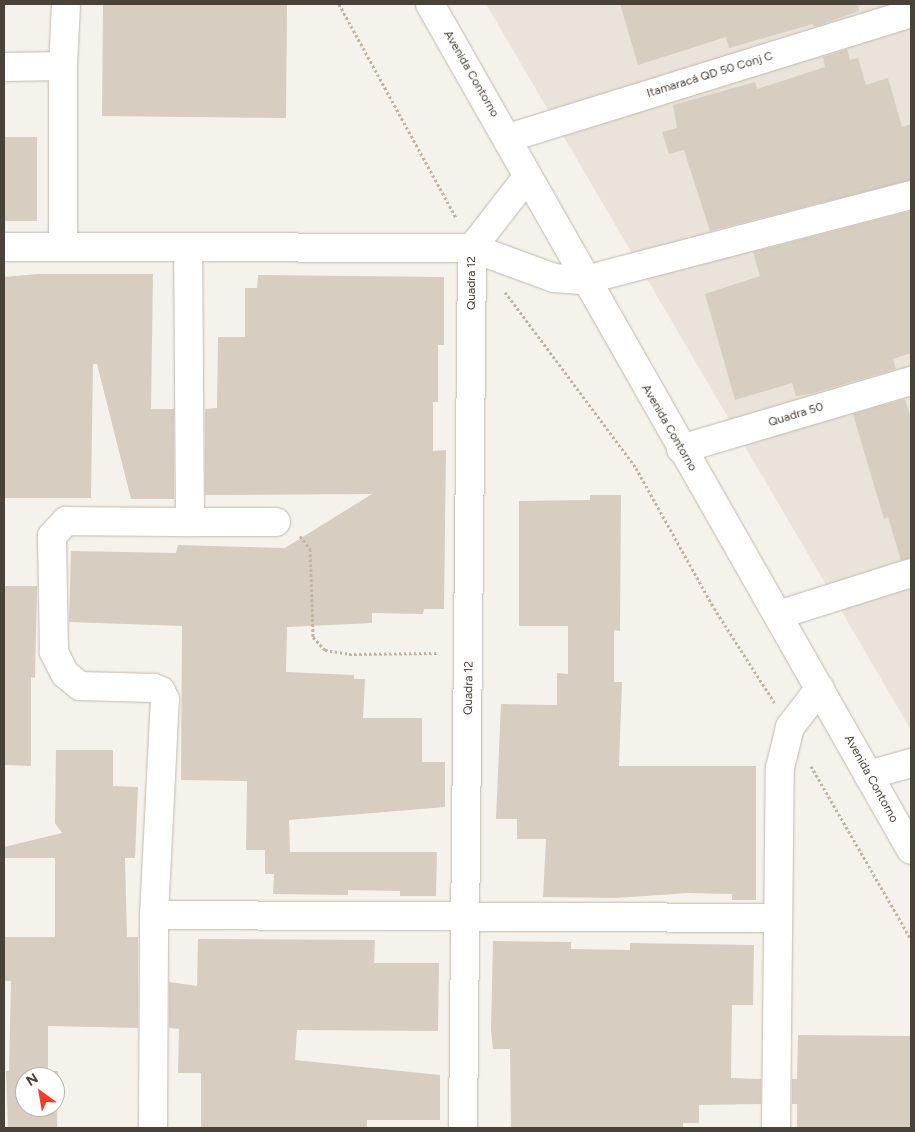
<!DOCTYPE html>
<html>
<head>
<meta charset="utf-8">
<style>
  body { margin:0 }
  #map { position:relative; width:915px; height:1132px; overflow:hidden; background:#f5f2ec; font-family:Figtree,sans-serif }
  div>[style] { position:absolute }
  .residential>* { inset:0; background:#e9e3da }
  .building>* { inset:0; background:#d7cdc1 }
  .path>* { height:3px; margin-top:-1.5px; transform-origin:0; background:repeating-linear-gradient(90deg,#c2b4a0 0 2.5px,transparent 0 5px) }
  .roads { filter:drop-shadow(0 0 1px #c1b9ae) drop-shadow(0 0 1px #c1b9ae) }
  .minor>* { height:28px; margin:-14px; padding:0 14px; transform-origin:14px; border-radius:14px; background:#fff }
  span { translate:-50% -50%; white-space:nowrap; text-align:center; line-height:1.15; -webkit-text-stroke:4px #fff; paint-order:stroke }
  .street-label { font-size:12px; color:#494239 }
  .frame { position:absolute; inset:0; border:5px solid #494239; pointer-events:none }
  .north { position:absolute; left:15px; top:1067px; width:50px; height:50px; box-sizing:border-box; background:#fff; border:1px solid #b6b3b0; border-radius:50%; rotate:328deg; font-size:14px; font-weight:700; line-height:20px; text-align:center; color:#494239 }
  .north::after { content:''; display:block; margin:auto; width:18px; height:22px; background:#f33b25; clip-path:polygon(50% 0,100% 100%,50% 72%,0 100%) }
</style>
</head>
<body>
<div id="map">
  <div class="residential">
    <i style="clip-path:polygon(486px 4px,911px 4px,911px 730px)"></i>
  </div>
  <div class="building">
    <i style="clip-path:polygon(103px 4px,287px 4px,286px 118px,102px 116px)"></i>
    <i style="clip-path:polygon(620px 4px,858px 4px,859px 11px,814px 27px,813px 24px,729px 48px,726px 37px,638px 65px)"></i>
    <i style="clip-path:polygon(847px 49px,850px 60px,858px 58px,866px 85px,888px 78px,902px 127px,911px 124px,911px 180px,710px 231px,684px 150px,669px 154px,662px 132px,677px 128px,673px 105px,755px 82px,757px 89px,825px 67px,823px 57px)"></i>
    <i style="clip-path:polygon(4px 137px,37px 137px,37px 221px,4px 221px)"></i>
    <i style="clip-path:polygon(911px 211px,911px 353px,893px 359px,896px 369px,810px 394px,796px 396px,792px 383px,735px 400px,705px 294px,760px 276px,753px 252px)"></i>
    <i style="clip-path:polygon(37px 274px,153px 274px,151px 409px,174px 409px,174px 499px,131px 499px,97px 364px,93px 364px,91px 498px,4px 498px,4px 277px)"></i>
    <i style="clip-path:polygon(258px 275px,444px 277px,444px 345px,438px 345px,438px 402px,433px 402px,433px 451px,446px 450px,444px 609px,424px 609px,423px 614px,372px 613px,372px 623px,287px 627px,286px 672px,354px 675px,354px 679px,365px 679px,363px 718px,422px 718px,422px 762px,445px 762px,445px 807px,289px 820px,290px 852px,437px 852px,436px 896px,400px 896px,400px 891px,348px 890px,348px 895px,273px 894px,274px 874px,265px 874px,265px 850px,246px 850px,247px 781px,181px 780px,182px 626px,69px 622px,71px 551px,176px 553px,178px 545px,285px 548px,372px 494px,205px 495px,205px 409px,217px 408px,218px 337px,245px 337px,245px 288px,257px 288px)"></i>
    <i style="clip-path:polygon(905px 399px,911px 419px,911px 558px,901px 560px,888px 517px,884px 519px,853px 414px)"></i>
    <i style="clip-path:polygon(590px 495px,621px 495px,620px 631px,614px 630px,614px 682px,622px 682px,619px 766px,756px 766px,756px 900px,732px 900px,732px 894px,688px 893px,616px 898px,543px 897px,546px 839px,517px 839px,517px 819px,496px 819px,501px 704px,557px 705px,557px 673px,568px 674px,568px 626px,519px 626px,519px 501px,590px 500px)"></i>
    <i style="clip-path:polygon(4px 586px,37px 586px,35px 678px,31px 677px,31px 766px,4px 765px)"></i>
    <i style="clip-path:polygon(evenodd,56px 750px,113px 750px,113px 786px,138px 787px,135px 858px,125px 858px,127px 937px,138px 937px,138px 1028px,48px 1026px,48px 1071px,58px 1071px,57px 1128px,8px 1128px,6px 1071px,9px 1071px,11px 981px,4px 981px,4px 937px,55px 937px,55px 858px,4px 858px,4px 847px,62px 833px,55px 823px,56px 750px,25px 1077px,55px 1077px,55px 1107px,25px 1107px,25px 1077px)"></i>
    <i style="clip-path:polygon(198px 939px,375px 940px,374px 963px,439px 963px,438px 1031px,297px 1030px,295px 1060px,440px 1075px,440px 1120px,367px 1120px,367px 1128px,201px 1128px,201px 1073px,178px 1073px,179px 1029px,169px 1028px,169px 982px,197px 986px)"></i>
    <i style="clip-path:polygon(493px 941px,571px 942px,571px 949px,630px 950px,630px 943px,754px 945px,753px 1005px,732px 1005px,731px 1078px,761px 1079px,761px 1104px,699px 1105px,699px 1123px,683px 1123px,683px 1128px,511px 1128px,510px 1049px,493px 1049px,491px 1030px)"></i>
    <i style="clip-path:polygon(798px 1035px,911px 1036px,911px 1128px,797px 1128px,797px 1104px,792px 1104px,792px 1079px,797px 1079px)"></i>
  </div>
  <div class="path">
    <i style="left:339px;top:4px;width:244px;rotate:61.3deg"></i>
    <i style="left:505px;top:292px;width:219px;rotate:53.3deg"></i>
    <i style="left:636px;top:468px;width:160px;rotate:60.9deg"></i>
    <i style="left:714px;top:608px;width:112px;rotate:57.4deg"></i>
    <i style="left:300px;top:536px;width:16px;rotate:52deg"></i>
    <i style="left:310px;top:549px;width:88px;rotate:88deg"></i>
    <i style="left:313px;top:637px;width:18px;rotate:47deg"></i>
    <i style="left:325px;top:650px;width:24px;rotate:9deg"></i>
    <i style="left:349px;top:654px;width:89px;rotate:-0.6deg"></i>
    <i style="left:811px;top:766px;width:200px;rotate:60deg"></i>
  </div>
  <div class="roads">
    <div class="minor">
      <i style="left:430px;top:4px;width:973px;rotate:60.38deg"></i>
      <i style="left:4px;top:67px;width:59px;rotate:-1deg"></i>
      <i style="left:508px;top:138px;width:422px;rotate:-17.2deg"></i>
      <i style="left:63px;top:246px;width:180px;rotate:-90deg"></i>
      <i style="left:63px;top:66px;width:62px;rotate:-87.2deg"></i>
      <i style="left:4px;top:247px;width:468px;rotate:0.1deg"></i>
      <i style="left:472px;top:248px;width:87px;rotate:20.1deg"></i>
      <i style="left:554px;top:278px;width:31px;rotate:4deg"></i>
      <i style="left:585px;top:280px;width:337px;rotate:-14.6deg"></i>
      <i style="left:472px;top:248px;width:91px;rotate:-52.1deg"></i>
      <i style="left:681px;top:449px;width:240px;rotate:-16.5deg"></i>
      <i style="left:190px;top:522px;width:86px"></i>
      <i style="left:778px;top:615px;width:139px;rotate:-17.5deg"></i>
      <i style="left:868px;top:775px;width:45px;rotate:-15.6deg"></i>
      <i style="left:154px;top:915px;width:216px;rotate:-87.1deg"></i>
      <i style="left:165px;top:699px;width:9px;rotate:-117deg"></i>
      <i style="left:161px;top:691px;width:8px;rotate:-157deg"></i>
      <i style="left:154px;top:688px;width:74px;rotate:-178.5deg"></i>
      <i style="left:80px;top:686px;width:19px;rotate:-141deg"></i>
      <i style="left:65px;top:674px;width:25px;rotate:-117deg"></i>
      <i style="left:54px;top:652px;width:116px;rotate:-91deg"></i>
      <i style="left:52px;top:536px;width:21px;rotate:-47deg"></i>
      <i style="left:66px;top:521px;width:124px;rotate:0.5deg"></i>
      <i style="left:190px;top:522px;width:274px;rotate:-90.4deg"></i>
      <i style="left:153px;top:1128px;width:213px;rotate:-89.7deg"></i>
      <i style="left:154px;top:915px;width:624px;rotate:0.28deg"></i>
      <i style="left:463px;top:1128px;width:880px;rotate:-89.41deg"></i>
      <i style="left:776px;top:1128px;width:360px;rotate:-89.4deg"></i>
      <i style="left:780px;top:768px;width:42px;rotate:-76.3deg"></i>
      <i style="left:790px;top:727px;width:49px;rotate:-52.4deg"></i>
    </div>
  </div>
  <div class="street-label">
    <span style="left:471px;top:74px;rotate:60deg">Avenida Contorno</span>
    <span style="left:710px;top:75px;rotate:-17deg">Itamaracá QD 50 Conj C</span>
    <span style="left:472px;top:283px;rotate:-90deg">Quadra 12</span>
    <span style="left:796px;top:415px;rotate:-17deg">Quadra 50</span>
    <span style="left:669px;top:428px;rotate:60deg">Avenida Contorno</span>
    <span style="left:469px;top:688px;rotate:-89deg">Quadra 12</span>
    <span style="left:871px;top:779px;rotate:61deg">Avenida Contorno</span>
  </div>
  <div class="frame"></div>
  <div class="north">N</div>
</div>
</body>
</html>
